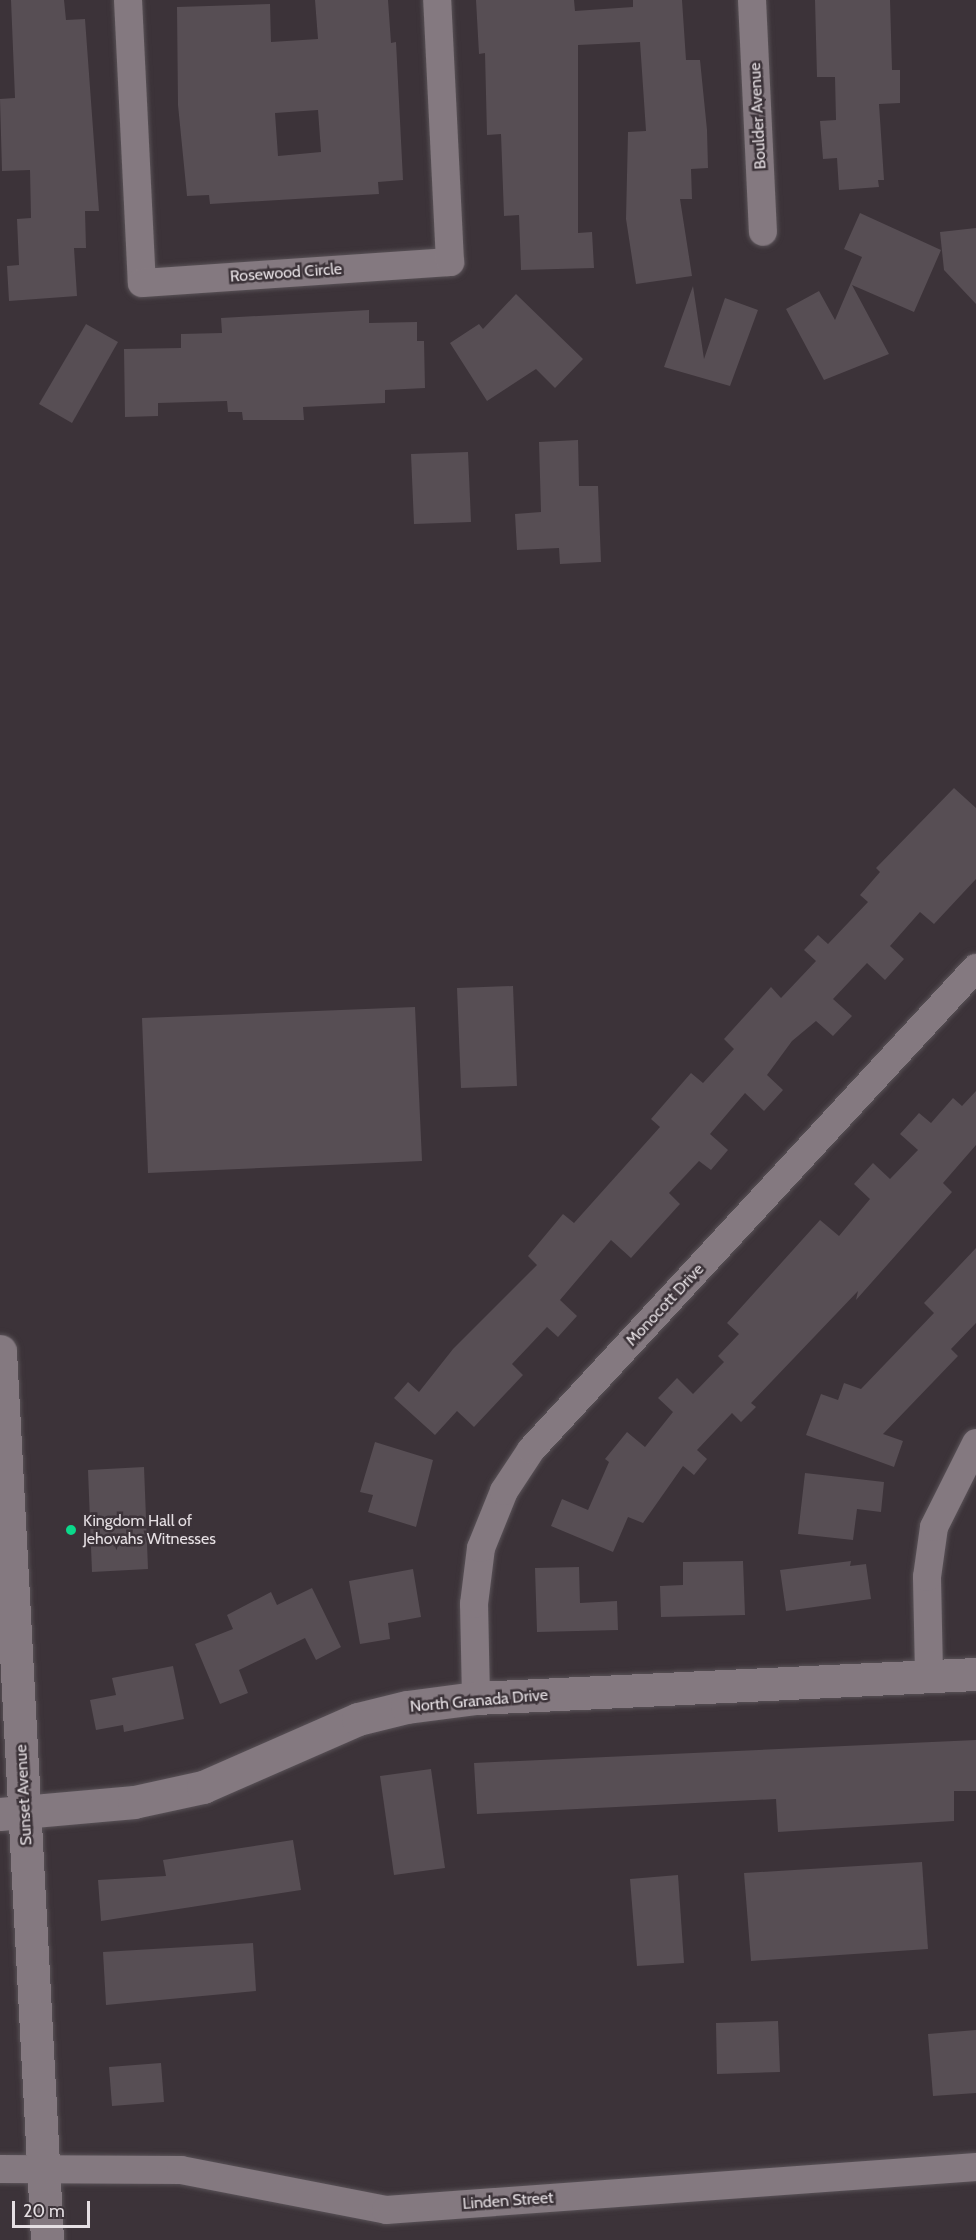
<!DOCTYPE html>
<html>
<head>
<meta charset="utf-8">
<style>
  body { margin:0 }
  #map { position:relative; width:976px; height:2240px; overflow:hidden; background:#3c3339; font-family:Cabin,sans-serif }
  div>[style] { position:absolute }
  .building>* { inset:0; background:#574e54 }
  .roads { filter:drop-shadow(0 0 2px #595257) drop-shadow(0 0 2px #595257) }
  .minor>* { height:28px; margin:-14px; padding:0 14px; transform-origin:14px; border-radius:14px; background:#847980 }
  .tertiary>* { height:33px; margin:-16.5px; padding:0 16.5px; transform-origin:16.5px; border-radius:16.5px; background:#847980 }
  .secondary>* { height:33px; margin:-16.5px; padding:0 16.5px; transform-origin:16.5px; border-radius:16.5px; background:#847980 }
  .dots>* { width:16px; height:16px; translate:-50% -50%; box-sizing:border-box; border:3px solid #3c3339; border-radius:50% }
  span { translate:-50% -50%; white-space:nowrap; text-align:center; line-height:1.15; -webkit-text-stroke:5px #3c3339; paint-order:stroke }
  .street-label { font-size:16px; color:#e5dfe3 }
  .poi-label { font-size:16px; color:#e5dfe3 }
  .left { translate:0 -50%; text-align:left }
  .scale { position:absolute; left:12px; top:2201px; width:78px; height:27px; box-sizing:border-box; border:3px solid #e5dfe3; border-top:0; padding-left:8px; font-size:18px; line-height:21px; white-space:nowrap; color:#e5dfe3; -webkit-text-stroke:4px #3c3339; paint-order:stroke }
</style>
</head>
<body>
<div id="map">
  <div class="building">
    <i style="clip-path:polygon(11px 0,64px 0,66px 20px,85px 19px,99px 211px,85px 211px,86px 248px,74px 248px,77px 296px,9px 301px,7px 266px,19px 265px,17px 219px,31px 218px,30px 170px,2px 171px,0 99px,15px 98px)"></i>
    <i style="clip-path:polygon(evenodd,315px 0,388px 0,391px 43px,396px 42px,403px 180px,378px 182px,379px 194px,210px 204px,209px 195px,187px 196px,178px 105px,177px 7px,270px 4px,271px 42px,318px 39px,315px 0,318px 110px,321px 152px,278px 156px,275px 113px,318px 110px)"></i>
    <i style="clip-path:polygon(476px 0,574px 0,575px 11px,633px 7px,633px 0,682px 0,686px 60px,700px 60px,707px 130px,708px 168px,691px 169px,692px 199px,680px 199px,692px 276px,636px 284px,626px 219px,628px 132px,646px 131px,640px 42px,578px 45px,578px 233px,592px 232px,594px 268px,521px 270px,519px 215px,504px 216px,501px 134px,487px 135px,485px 53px,479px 54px)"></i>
    <i style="clip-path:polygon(815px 0,890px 0,892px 70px,900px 70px,900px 103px,879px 104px,884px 180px,878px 180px,879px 187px,839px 190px,837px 158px,823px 159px,820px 121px,836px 120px,835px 77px,817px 77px)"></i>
    <i style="clip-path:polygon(860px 213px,941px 250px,914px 312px,852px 285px,889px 354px,824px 380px,786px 309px,819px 291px,835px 320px,862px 257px,844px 249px)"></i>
    <i style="clip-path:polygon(976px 228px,976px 304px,944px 270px,940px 232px)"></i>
    <i style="clip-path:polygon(693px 286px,704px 359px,725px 298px,758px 310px,730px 386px,664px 367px)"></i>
    <i style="clip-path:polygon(516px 294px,583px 359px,555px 388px,536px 369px,487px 401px,450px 343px,479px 324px,483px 329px)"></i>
    <i style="clip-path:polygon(369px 310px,369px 323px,417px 322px,417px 341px,424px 341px,425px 388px,385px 390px,385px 403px,303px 407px,304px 420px,243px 420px,242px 412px,228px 412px,227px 401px,158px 403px,158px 416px,125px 417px,124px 349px,181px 348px,181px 334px,222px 333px,221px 318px)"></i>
    <i style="clip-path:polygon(86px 324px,118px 342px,72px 423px,39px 404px)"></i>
    <i style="clip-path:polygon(578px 440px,579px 486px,598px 486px,601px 562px,560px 564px,559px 548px,517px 550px,515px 514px,541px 512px,539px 442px)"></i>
    <i style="clip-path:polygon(468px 452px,471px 522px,414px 524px,411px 454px)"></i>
    <i style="clip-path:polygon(954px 788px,976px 808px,976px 879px,934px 924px,920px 912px,890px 946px,904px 959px,885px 980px,867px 963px,833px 999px,852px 1016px,833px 1036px,816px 1021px,792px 1041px,767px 1075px,783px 1090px,764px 1111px,745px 1093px,710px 1134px,728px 1150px,711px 1170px,699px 1161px,669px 1193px,680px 1204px,631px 1258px,611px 1240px,560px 1300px,577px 1316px,558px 1337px,547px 1327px,512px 1364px,523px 1375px,474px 1427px,457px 1411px,435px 1435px,394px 1398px,408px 1382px,419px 1392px,453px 1349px,537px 1265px,528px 1256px,563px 1214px,574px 1223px,660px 1127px,651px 1119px,691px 1073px,703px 1083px,734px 1049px,724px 1039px,753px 1007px,771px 987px,781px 998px,816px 961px,804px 950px,818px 935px,828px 944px,868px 902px,860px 895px,880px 872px,876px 868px)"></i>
    <i style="clip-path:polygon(513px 986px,517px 1086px,461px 1088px,457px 988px)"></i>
    <i style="clip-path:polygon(415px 1007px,422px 1161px,148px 1173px,142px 1018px)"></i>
    <i style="clip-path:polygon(976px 1091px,976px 1145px,943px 1183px,952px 1192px,856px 1300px,858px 1291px,751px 1403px,756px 1407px,741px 1422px,732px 1413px,697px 1450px,707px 1459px,694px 1475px,683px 1466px,643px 1523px,628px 1517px,613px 1552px,551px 1526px,562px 1499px,588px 1510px,609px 1462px,605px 1459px,627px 1432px,645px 1447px,673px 1412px,658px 1398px,677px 1378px,693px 1394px,724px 1362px,718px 1356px,739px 1334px,727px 1323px,820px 1220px,839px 1236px,870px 1199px,854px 1184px,873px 1163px,890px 1179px,918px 1150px,900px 1134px,919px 1113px,931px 1123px,953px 1098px,962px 1106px)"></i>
    <i style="clip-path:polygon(976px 1248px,976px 1323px,951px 1349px,958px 1356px,883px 1434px,903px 1441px,894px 1467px,806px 1435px,821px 1394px,838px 1400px,844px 1383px,861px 1389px,934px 1313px,924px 1303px)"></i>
    <i style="clip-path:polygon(375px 1442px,433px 1460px,416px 1527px,368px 1512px,373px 1495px,360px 1492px)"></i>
    <i style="clip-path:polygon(144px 1467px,148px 1569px,92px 1572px,88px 1470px)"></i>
    <i style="clip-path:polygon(805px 1473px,884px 1482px,881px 1512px,857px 1509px,853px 1540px,798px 1534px)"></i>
    <i style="clip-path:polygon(743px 1561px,745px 1615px,661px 1617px,660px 1586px,683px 1585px,683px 1562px)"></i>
    <i style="clip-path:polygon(851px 1561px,850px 1566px,866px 1564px,871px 1599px,786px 1611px,780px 1570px)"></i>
    <i style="clip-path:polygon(579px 1567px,580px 1603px,617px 1601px,618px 1630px,537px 1632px,535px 1568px)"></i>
    <i style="clip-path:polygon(413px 1569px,421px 1617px,388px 1623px,390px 1639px,360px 1644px,349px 1581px)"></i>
    <i style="clip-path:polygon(312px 1588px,341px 1647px,316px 1660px,305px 1638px,239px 1670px,248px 1693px,220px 1704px,195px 1644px,233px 1629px,227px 1615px,271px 1592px,277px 1605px)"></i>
    <i style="clip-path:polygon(173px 1666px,184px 1719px,124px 1732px,123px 1725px,96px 1730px,90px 1700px,116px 1695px,112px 1678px)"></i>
    <i style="clip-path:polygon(976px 1740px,976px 1791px,954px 1791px,954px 1821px,778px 1832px,776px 1799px,477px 1814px,474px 1763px)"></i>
    <i style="clip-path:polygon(431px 1769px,445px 1868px,394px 1875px,380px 1776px)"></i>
    <i style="clip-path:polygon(293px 1840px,301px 1890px,101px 1921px,98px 1880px,166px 1876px,163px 1860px)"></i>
    <i style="clip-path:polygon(922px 1862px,928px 1949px,751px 1961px,744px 1873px)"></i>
    <i style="clip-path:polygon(678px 1875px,684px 1963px,637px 1966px,630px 1879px)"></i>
    <i style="clip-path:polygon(253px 1943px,256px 1991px,106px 2005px,103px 1952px)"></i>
    <i style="clip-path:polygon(778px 2021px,780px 2072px,717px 2074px,716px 2023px)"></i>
    <i style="clip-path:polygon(976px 2030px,976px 2093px,933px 2096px,928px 2034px)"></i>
    <i style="clip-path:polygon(161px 2063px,164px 2102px,112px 2106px,109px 2067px)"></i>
  </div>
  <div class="roads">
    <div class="minor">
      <i style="left:128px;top:0;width:283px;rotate:87.2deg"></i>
      <i style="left:142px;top:283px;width:309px;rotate:-3.9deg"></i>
      <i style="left:450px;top:262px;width:262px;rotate:-92.8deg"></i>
      <i style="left:752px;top:0;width:232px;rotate:87.3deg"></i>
      <i style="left:929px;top:1674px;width:97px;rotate:-91.2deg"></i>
      <i style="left:927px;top:1577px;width:50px;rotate:-82deg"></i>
      <i style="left:934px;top:1527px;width:94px;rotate:-63.4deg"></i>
      <i style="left:476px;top:1698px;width:94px;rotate:-91.2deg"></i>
      <i style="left:474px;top:1604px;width:56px;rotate:-82.9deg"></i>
      <i style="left:481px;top:1548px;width:61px;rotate:-68deg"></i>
      <i style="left:504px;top:1491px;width:49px;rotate:-56.6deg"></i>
      <i style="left:531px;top:1450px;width:656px;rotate:-47.29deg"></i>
      <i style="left:0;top:2169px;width:181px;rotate:0.3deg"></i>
      <i style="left:181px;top:2170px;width:209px;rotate:11deg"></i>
      <i style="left:386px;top:2210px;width:592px;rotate:-4.17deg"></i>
    </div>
    <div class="tertiary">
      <i style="left:0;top:1814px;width:135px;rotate:-5.1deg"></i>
      <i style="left:134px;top:1802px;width:71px;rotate:-12.3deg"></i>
      <i style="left:203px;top:1787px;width:169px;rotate:-23.7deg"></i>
      <i style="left:358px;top:1719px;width:50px;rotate:-13.8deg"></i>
      <i style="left:407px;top:1707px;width:70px;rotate:-7.4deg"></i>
      <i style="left:476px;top:1698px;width:501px;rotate:-2.75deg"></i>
    </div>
    <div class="secondary">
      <i style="left:0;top:1351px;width:890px;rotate:86.97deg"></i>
    </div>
  </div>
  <div class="dots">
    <i style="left:71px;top:1530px;background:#0bd98b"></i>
  </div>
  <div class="street-label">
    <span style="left:758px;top:116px;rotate:-93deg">Boulder Avenue</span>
    <span style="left:286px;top:273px;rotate:-4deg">Rosewood Circle</span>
    <span style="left:665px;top:1305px;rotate:-47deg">Monocott Drive</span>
    <span style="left:479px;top:1701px;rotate:-5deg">North Granada Drive</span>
    <span style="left:24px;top:1795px;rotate:-93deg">Sunset Avenue</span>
    <span style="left:508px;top:2201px;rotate:-4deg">Linden Street</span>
  </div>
  <div class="poi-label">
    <span class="left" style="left:83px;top:1530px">Kingdom Hall of<br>Jehovahs Witnesses</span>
  </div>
  <div class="scale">20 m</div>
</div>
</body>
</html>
